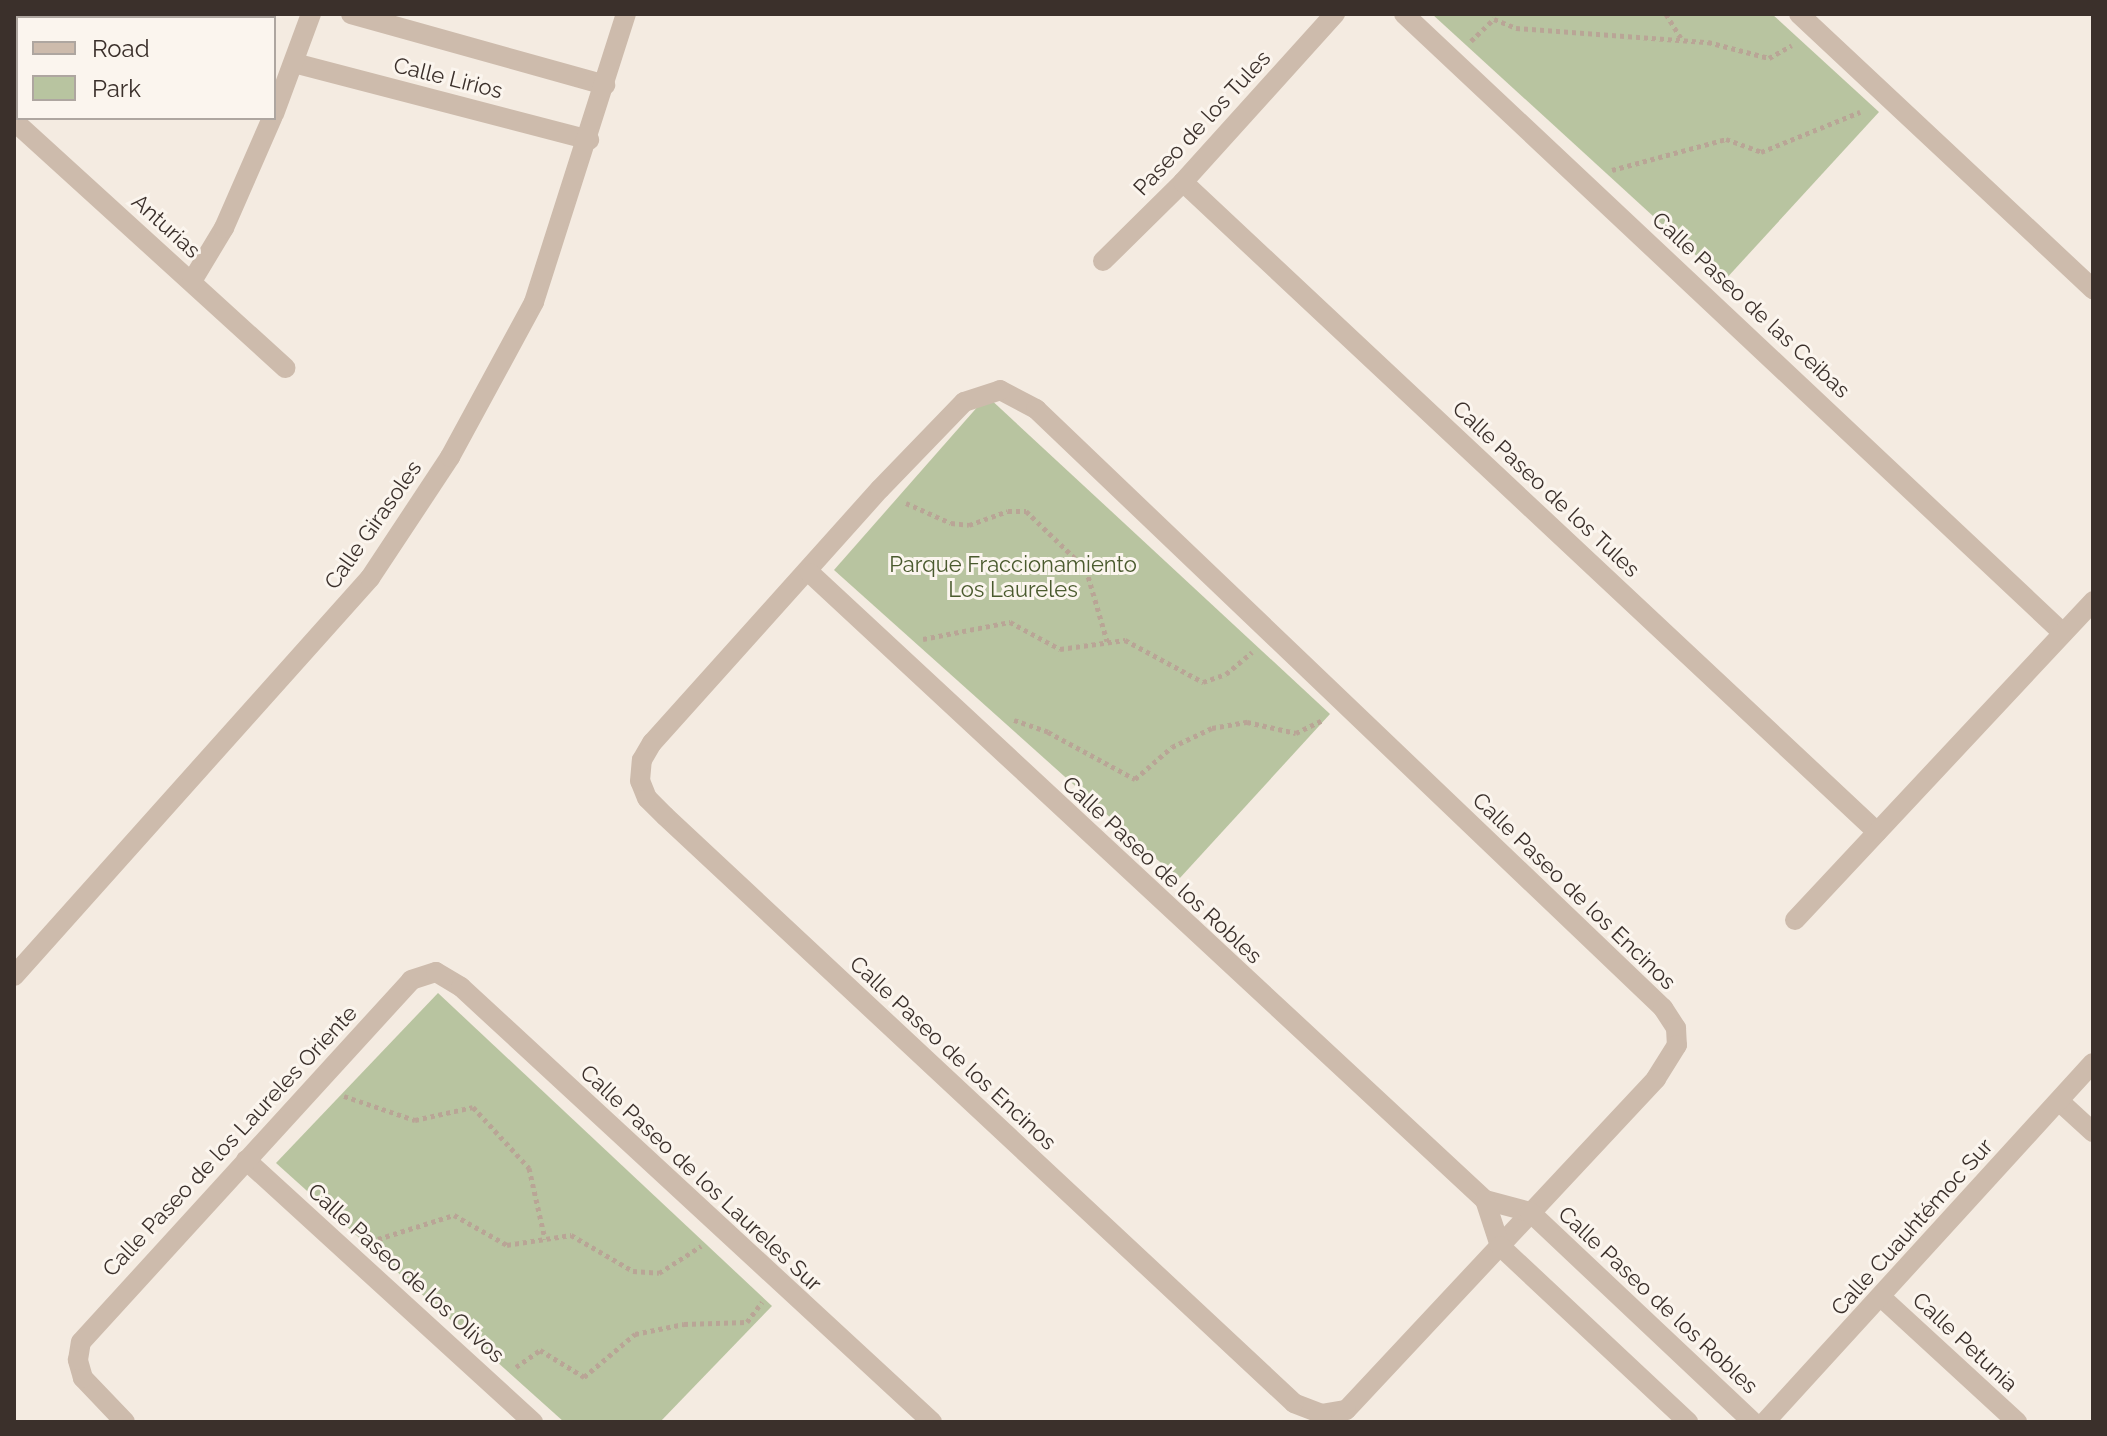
<!DOCTYPE html>
<html>
<head>
<meta charset="utf-8">
<style>
  body { margin:0 }
  #map { position:relative; width:2107px; height:1436px; overflow:hidden; background:#f4ebe1; font-family:Raleway,sans-serif }
  div>[style] { position:absolute }
  .green>* { inset:0; background:#b8c4a0 }
  .path>* { height:5px; margin-top:-2.5px; transform-origin:0; background:repeating-linear-gradient(90deg,#b9a596 0 4px,transparent 0 8px) }
  .street>* { height:20px; margin:-10px; padding:0 10px; transform-origin:10px; border-radius:10px; background:#cdbbac }
  span { translate:-50% -50%; white-space:nowrap; text-align:center; line-height:1.15; -webkit-text-stroke:6px #fbf5ee; paint-order:stroke }
  .street-label { font-size:22px; color:#3b302b }
  .park-label { font-size:22px; color:#4a5a2e }
  .frame { position:absolute; inset:0; border:16px solid #3b302b; pointer-events:none }
  .legend { position:absolute; left:16px; top:16px; width:260px; height:104px; box-sizing:border-box; background:#fbf5ee; border:2px solid #aea6a0; margin:0; padding:10px 14px; list-style:none; font-size:24px; color:#3b302b }
  .legend li { display:flex; align-items:center; gap:16px; height:40px }
  .legend b { width:40px; border:2px solid #aea6a0 }
</style>
</head>
<body>
<div id="map">
  <div class="green">
    <i style="clip-path:polygon(1432px 14px,1772px 14px,1879px 112px,1724px 281px)"></i>
    <i style="clip-path:polygon(987px 396px,1330px 714px,1179px 879px,834px 570px)"></i>
    <i style="clip-path:polygon(438px 993px,772px 1306px,660px 1422px,564px 1422px,276px 1163px)"></i>
  </div>
  <div class="path">
    <i style="left:1666px;top:14px;width:28px;rotate:58deg"></i>
    <i style="left:1471px;top:41px;width:32px;rotate:-44deg"></i>
    <i style="left:1494px;top:19px;width:24px;rotate:22deg"></i>
    <i style="left:1516px;top:28px;width:193px;rotate:4.2deg"></i>
    <i style="left:1708px;top:42px;width:63px;rotate:14.7deg"></i>
    <i style="left:1769px;top:58px;width:26px;rotate:-29deg"></i>
    <i style="left:1612px;top:170px;width:118px;rotate:-15.2deg"></i>
    <i style="left:1726px;top:139px;width:37px;rotate:20deg"></i>
    <i style="left:1761px;top:152px;width:107px;rotate:-22deg"></i>
    <i style="left:906px;top:503px;width:49px;rotate:24deg"></i>
    <i style="left:951px;top:523px;width:18px;rotate:6deg"></i>
    <i style="left:969px;top:525px;width:41px;rotate:-19.7deg"></i>
    <i style="left:1008px;top:511px;width:18px"></i>
    <i style="left:1026px;top:511px;width:83px;rotate:44deg"></i>
    <i style="left:1086px;top:569px;width:75px;rotate:73.7deg"></i>
    <i style="left:923px;top:639px;width:89px;rotate:-11.1deg"></i>
    <i style="left:1010px;top:622px;width:57px;rotate:28.4deg"></i>
    <i style="left:1060px;top:649px;width:66px;rotate:-7.9deg"></i>
    <i style="left:1125px;top:640px;width:89px;rotate:28.3deg"></i>
    <i style="left:1203px;top:682px;width:24px;rotate:-19deg"></i>
    <i style="left:1226px;top:674px;width:34px;rotate:-40deg"></i>
    <i style="left:1014px;top:720px;width:36px;rotate:19deg"></i>
    <i style="left:1048px;top:732px;width:99px;rotate:28.4deg"></i>
    <i style="left:1135px;top:779px;width:49px;rotate:-40.9deg"></i>
    <i style="left:1172px;top:747px;width:44px;rotate:-25.4deg"></i>
    <i style="left:1212px;top:728px;width:36px;rotate:-10deg"></i>
    <i style="left:1247px;top:722px;width:50px;rotate:12.7deg"></i>
    <i style="left:1296px;top:733px;width:28px;rotate:-26deg"></i>
    <i style="left:344px;top:1096px;width:75px;rotate:18.7deg"></i>
    <i style="left:415px;top:1120px;width:59px;rotate:-12.6deg"></i>
    <i style="left:473px;top:1107px;width:83px;rotate:47.4deg"></i>
    <i style="left:529px;top:1168px;width:73px;rotate:77.3deg"></i>
    <i style="left:378px;top:1239px;width:80px;rotate:-17.5deg"></i>
    <i style="left:454px;top:1215px;width:61px;rotate:29.5deg"></i>
    <i style="left:507px;top:1245px;width:65px;rotate:-8.9deg"></i>
    <i style="left:571px;top:1235px;width:72px;rotate:30.1deg"></i>
    <i style="left:633px;top:1271px;width:26px;rotate:4deg"></i>
    <i style="left:659px;top:1273px;width:50px;rotate:-32.7deg"></i>
    <i style="left:516px;top:1367px;width:29px;rotate:-35deg"></i>
    <i style="left:540px;top:1350px;width:52px;rotate:31.5deg"></i>
    <i style="left:584px;top:1377px;width:67px;rotate:-40.1deg"></i>
    <i style="left:635px;top:1334px;width:50px;rotate:-11.5deg"></i>
    <i style="left:684px;top:1324px;width:63px;rotate:-1.8deg"></i>
    <i style="left:747px;top:1322px;width:25px;rotate:-53deg"></i>
  </div>
  <div class="street">
    <i style="left:351px;top:14px;width:264px;rotate:15.6deg"></i>
    <i style="left:1404px;top:14px;width:904px;rotate:43.21deg"></i>
    <i style="left:1799px;top:14px;width:403px;rotate:43.1deg"></i>
    <i style="left:294px;top:63px;width:305px;rotate:14.6deg"></i>
    <i style="left:274px;top:114px;width:107px;rotate:-69.7deg"></i>
    <i style="left:14px;top:121px;width:367px;rotate:42.3deg"></i>
    <i style="left:1183px;top:182px;width:951px;rotate:43.12deg"></i>
    <i style="left:1103px;top:261px;width:112px;rotate:-44.6deg"></i>
    <i style="left:1183px;top:182px;width:227px;rotate:-47.9deg"></i>
    <i style="left:192px;top:281px;width:62px;rotate:-58.9deg"></i>
    <i style="left:224px;top:228px;width:120px;rotate:-66.4deg"></i>
    <i style="left:1000px;top:390px;width:41px;rotate:27.8deg"></i>
    <i style="left:1036px;top:409px;width:867px;rotate:43.69deg"></i>
    <i style="left:1663px;top:1008px;width:24px;rotate:57deg"></i>
    <i style="left:1676px;top:1028px;width:17px;rotate:87deg"></i>
    <i style="left:1677px;top:1045px;width:40px;rotate:122deg"></i>
    <i style="left:1656px;top:1079px;width:453px;rotate:133.1deg"></i>
    <i style="left:1346px;top:1410px;width:24px;rotate:171deg"></i>
    <i style="left:1322px;top:1414px;width:30px;rotate:-159deg"></i>
    <i style="left:1294px;top:1403px;width:860px;rotate:-136.98deg"></i>
    <i style="left:665px;top:816px;width:25px;rotate:-135deg"></i>
    <i style="left:647px;top:798px;width:18px;rotate:-112deg"></i>
    <i style="left:640px;top:781px;width:21px;rotate:-85deg"></i>
    <i style="left:642px;top:760px;width:20px;rotate:-60deg"></i>
    <i style="left:652px;top:743px;width:341px;rotate:-48.1deg"></i>
    <i style="left:880px;top:489px;width:121px;rotate:-46deg"></i>
    <i style="left:964px;top:402px;width:38px;rotate:-18deg"></i>
    <i style="left:810px;top:573px;width:921px;rotate:42.89deg"></i>
    <i style="left:1485px;top:1200px;width:47px;rotate:14.9deg"></i>
    <i style="left:1530px;top:1212px;width:306px;rotate:43.3deg"></i>
    <i style="left:1795px;top:920px;width:437px;rotate:-46.9deg"></i>
    <i style="left:14px;top:976px;width:534px;rotate:-48.19deg"></i>
    <i style="left:370px;top:578px;width:145px;rotate:-56.5deg"></i>
    <i style="left:450px;top:457px;width:176px;rotate:-61.5deg"></i>
    <i style="left:534px;top:302px;width:302px;rotate:-72.3deg"></i>
    <i style="left:2059px;top:1101px;width:46px;rotate:42.4deg"></i>
    <i style="left:246px;top:1160px;width:389px;rotate:42.4deg"></i>
    <i style="left:1485px;top:1200px;width:48px;rotate:71.9deg"></i>
    <i style="left:1500px;top:1246px;width:258px;rotate:43.1deg"></i>
    <i style="left:1881px;top:1297px;width:185px;rotate:42.6deg"></i>
    <i style="left:125px;top:1422px;width:61px;rotate:-133.7deg"></i>
    <i style="left:83px;top:1378px;width:19px;rotate:-106deg"></i>
    <i style="left:78px;top:1360px;width:18px;rotate:-81deg"></i>
    <i style="left:81px;top:1342px;width:490px;rotate:-47.6deg"></i>
    <i style="left:411px;top:980px;width:26px;rotate:-18deg"></i>
    <i style="left:436px;top:972px;width:29px;rotate:31deg"></i>
    <i style="left:461px;top:987px;width:641px;rotate:42.72deg"></i>
    <i style="left:1765px;top:1422px;width:486px;rotate:-47.6deg"></i>
  </div>
  <div class="street-label">
    <span style="left:448px;top:78px;rotate:14deg">Calle Lirios</span>
    <span style="left:1202px;top:123px;rotate:-47deg">Paseo de los Tules</span>
    <span style="left:166px;top:226px;rotate:42deg">Anturias</span>
    <span style="left:1751px;top:305px;rotate:43deg">Calle Paseo de las Ceibas</span>
    <span style="left:1546px;top:489px;rotate:43deg">Calle Paseo de los Tules</span>
    <span style="left:373px;top:525px;rotate:-55deg">Calle Girasoles</span>
    <span style="left:1162px;top:870px;rotate:43deg">Calle Paseo de los Robles</span>
    <span style="left:1574px;top:891px;rotate:44deg">Calle Paseo de los Encinos</span>
    <span style="left:953px;top:1053px;rotate:43deg">Calle Paseo de los Encinos</span>
    <span style="left:230px;top:1141px;rotate:-47deg">Calle Paseo de los Laureles Oriente</span>
    <span style="left:701px;top:1178px;rotate:43deg">Calle Paseo de los Laureles Sur</span>
    <span style="left:1912px;top:1227px;rotate:-48deg">Calle Cuauhtémoc Sur</span>
    <span style="left:406px;top:1273px;rotate:42deg">Calle Paseo de los Olivos</span>
    <span style="left:1658px;top:1300px;rotate:43deg">Calle Paseo de los Robles</span>
    <span style="left:1965px;top:1342px;rotate:43deg">Calle Petunia</span>
  </div>
  <div class="park-label">
    <span style="left:1013px;top:577px">Parque Fraccionamiento<br>Los Laureles</span>
  </div>
  <div class="frame"></div>
  <ul class="legend">
  <li><b style="height:10px;background:#cdbbac"></b>Road</li>
  <li><b style="height:22px;background:#b8c4a0"></b>Park</li>
  </ul>
</div>
</body>
</html>
